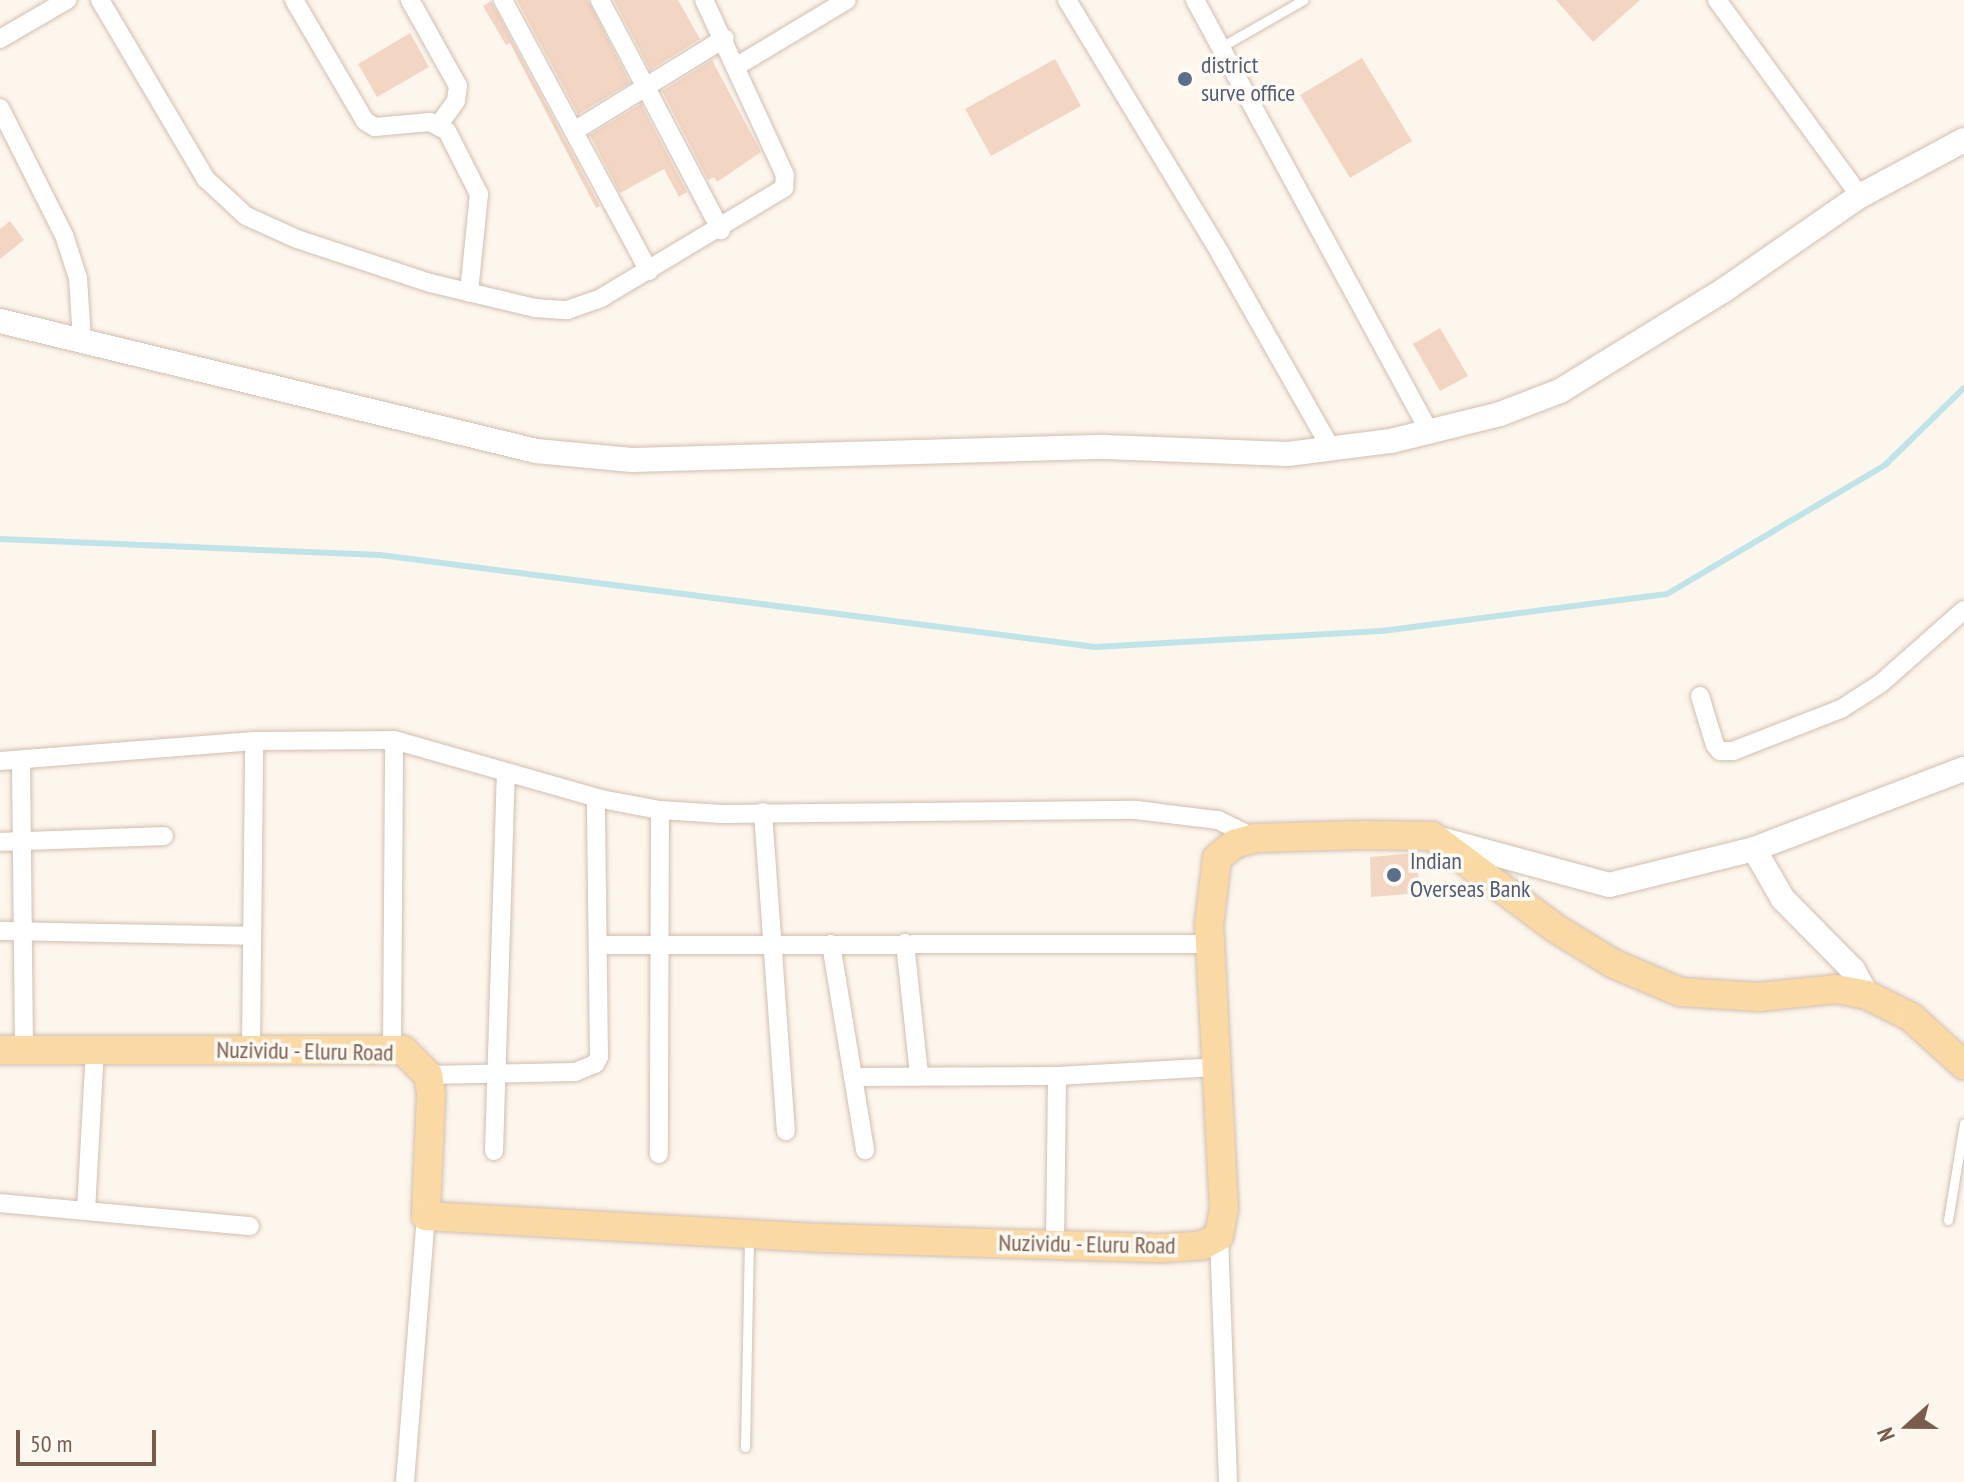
<!DOCTYPE html>
<html>
<head>
<meta charset="utf-8">
<style>
  body { margin:0 }
  #map { position:relative; width:1964px; height:1482px; overflow:hidden; background:#fdf6ec; font-family:"PT Sans Narrow",sans-serif }
  div>[style] { position:absolute }
  .stream>* { height:6px; margin:-3px; padding:0 3px; transform-origin:3px; border-radius:3px; background:#bfe3e8 }
  .building>* { inset:0; background:#f3d5c3 }
  .roads { filter:drop-shadow(0 0 2px #d1beb0) drop-shadow(0 0 2px #d1beb0) }
  .lane>* { height:9px; margin:-4.5px; padding:0 4.5px; transform-origin:4.5px; border-radius:4.5px; background:#fff }
  .street>* { height:18px; margin:-9px; padding:0 9px; transform-origin:9px; border-radius:9px; background:#fff }
  .secondary>* { height:24px; margin:-12px; padding:0 12px; transform-origin:12px; border-radius:12px; background:#fff }
  .primary>* { height:28px; margin:-14px; padding:0 14px; transform-origin:14px; border-radius:14px; background:#fbd9a5 }
  .dots>* { width:22px; height:22px; translate:-50% -50%; box-sizing:border-box; border:4px solid #fffaf3; border-radius:50% }
  span { translate:-50% -50%; white-space:nowrap; text-align:center; line-height:1.15; -webkit-text-stroke:7px #fffaf3; paint-order:stroke }
  .service-label { font-size:24px; color:#4e5e75 }
  .left { translate:0 -50%; text-align:left }
  .street-label { font-size:24px; color:#7a5c4d }
  .north { position:absolute; left:1868px; top:1386px; width:80px; height:80px; -webkit-text-stroke:6px #fffaf3; paint-order:stroke; rotate:249deg; font-size:22px; font-weight:700; line-height:32px; text-align:center; color:#7a5c4d }
  .north::after { content:''; display:block; margin:auto; width:28px; height:36px; background:#7a5c4d; clip-path:polygon(50% 0,100% 100%,50% 72%,0 100%) }
  .scale { position:absolute; left:16px; top:1430px; width:140px; height:36px; box-sizing:border-box; border:4px solid #7a5c4d; border-top:0; padding-left:10px; font-size:24px; line-height:28px; white-space:nowrap; color:#7a5c4d; -webkit-text-stroke:6px #fffaf3; paint-order:stroke }
</style>
</head>
<body>
<div id="map">
  <div class="stream">
    <i style="left:0;top:539px;width:380px;rotate:2.4deg"></i>
    <i style="left:380px;top:555px;width:721px;rotate:7.33deg"></i>
    <i style="left:1095px;top:647px;width:287px;rotate:-3.2deg"></i>
    <i style="left:1382px;top:631px;width:287px;rotate:-7.4deg"></i>
    <i style="left:1667px;top:594px;width:253px;rotate:-30.6deg"></i>
    <i style="left:1885px;top:465px;width:110px;rotate:-44.3deg"></i>
  </div>
  <div class="building">
    <i style="clip-path:polygon(517px 0,588px 0,630px 83px,578px 114px)"></i>
    <i style="clip-path:polygon(614px 0,678px 0,700px 39px,650px 70px)"></i>
    <i style="clip-path:polygon(1556px 0,1640px 0,1593px 42px)"></i>
    <i style="clip-path:polygon(491px 1px,600px 206px,596px 208px,510px 43px,506px 45px,483px 6px)"></i>
    <i style="clip-path:polygon(410px 33px,429px 67px,377px 97px,358px 64px)"></i>
    <i style="clip-path:polygon(1362px 58px,1412px 141px,1350px 178px,1300px 95px)"></i>
    <i style="clip-path:polygon(1055px 59px,1081px 106px,991px 156px,965px 109px)"></i>
    <i style="clip-path:polygon(712px 60px,761px 152px,717px 182px,714px 177px,708px 180px,662px 91px)"></i>
    <i style="clip-path:polygon(641px 104px,687px 192px,679px 197px,664px 169px,620px 193px,590px 135px)"></i>
    <i style="clip-path:polygon(10px 221px,24px 240px,0 259px,0 229px)"></i>
    <i style="clip-path:polygon(1440px 328px,1468px 376px,1440px 391px,1413px 344px)"></i>
    <i style="clip-path:polygon(1416px 853px,1420px 893px,1371px 897px,1370px 857px)"></i>
  </div>
  <div class="roads">
    <div class="lane">
      <i style="left:1221px;top:47px;width:95px;rotate:-29.8deg"></i>
      <i style="left:1948px;top:1220px;width:98px;rotate:-80.6deg"></i>
      <i style="left:745px;top:1447px;width:208px;rotate:-88.9deg"></i>
    </div>
    <div class="street">
      <i style="left:100px;top:0;width:208px;rotate:59.4deg"></i>
      <i style="left:206px;top:179px;width:54px;rotate:42.8deg"></i>
      <i style="left:246px;top:216px;width:56px;rotate:24.3deg"></i>
      <i style="left:297px;top:239px;width:140px;rotate:18.3deg"></i>
      <i style="left:430px;top:283px;width:108px;rotate:13.4deg"></i>
      <i style="left:535px;top:308px;width:32px;rotate:4deg"></i>
      <i style="left:567px;top:310px;width:36px;rotate:-19deg"></i>
      <i style="left:601px;top:298px;width:214px;rotate:-31deg"></i>
      <i style="left:784px;top:188px;width:13px;rotate:-86deg"></i>
      <i style="left:785px;top:175px;width:193px;rotate:-114.8deg"></i>
      <i style="left:294px;top:0;width:140px;rotate:59.6deg"></i>
      <i style="left:365px;top:121px;width:12px;rotate:31deg"></i>
      <i style="left:375px;top:127px;width:55px;rotate:-5.2deg"></i>
      <i style="left:430px;top:122px;width:19px;rotate:28deg"></i>
      <i style="left:447px;top:131px;width:71px;rotate:63.1deg"></i>
      <i style="left:479px;top:194px;width:99px;rotate:95.8deg"></i>
      <i style="left:410px;top:0;width:98px;rotate:60.8deg"></i>
      <i style="left:458px;top:86px;width:15px;rotate:98deg"></i>
      <i style="left:456px;top:101px;width:27px;rotate:126deg"></i>
      <i style="left:503px;top:0;width:308px;rotate:61.7deg"></i>
      <i style="left:600px;top:0;width:260px;rotate:62.3deg"></i>
      <i style="left:1067px;top:0;width:296px;rotate:58.8deg"></i>
      <i style="left:1220px;top:253px;width:224px;rotate:60.4deg"></i>
      <i style="left:1195px;top:0;width:489px;rotate:61.5deg"></i>
      <i style="left:1717px;top:0;width:243px;rotate:53.9deg"></i>
      <i style="left:0;top:39px;width:78px;rotate:-30.2deg"></i>
      <i style="left:737px;top:66px;width:128px;rotate:-31deg"></i>
      <i style="left:0;top:108px;width:142px;rotate:63.3deg"></i>
      <i style="left:64px;top:235px;width:45px;rotate:72deg"></i>
      <i style="left:78px;top:278px;width:62px;rotate:86.3deg"></i>
      <i style="left:574px;top:131px;width:177px;rotate:-31.6deg"></i>
      <i style="left:1700px;top:696px;width:51px;rotate:73deg"></i>
      <i style="left:1715px;top:745px;width:8px;rotate:50deg"></i>
      <i style="left:1720px;top:751px;width:13px"></i>
      <i style="left:1733px;top:751px;width:116px;rotate:-21.3deg"></i>
      <i style="left:1841px;top:709px;width:46px;rotate:-32.7deg"></i>
      <i style="left:1880px;top:684px;width:112px;rotate:-41.4deg"></i>
      <i style="left:0;top:761px;width:255px;rotate:-4.5deg"></i>
      <i style="left:254px;top:741px;width:140px;rotate:-0.4deg"></i>
      <i style="left:394px;top:740px;width:215px;rotate:15.9deg"></i>
      <i style="left:601px;top:799px;width:60px;rotate:10.6deg"></i>
      <i style="left:660px;top:810px;width:344px;rotate:90.2deg"></i>
      <i style="left:21px;top:761px;width:288px;rotate:89.4deg"></i>
      <i style="left:660px;top:810px;width:62px;rotate:3.7deg"></i>
      <i style="left:722px;top:814px;width:414px;rotate:-0.6deg"></i>
      <i style="left:1136px;top:810px;width:83px;rotate:7deg"></i>
      <i style="left:1218px;top:820px;width:41px;rotate:25.9deg"></i>
      <i style="left:763px;top:812px;width:320px;rotate:85.9deg"></i>
      <i style="left:0;top:842px;width:164px;rotate:-2.1deg"></i>
      <i style="left:0;top:931px;width:252px;rotate:1.1deg"></i>
      <i style="left:905px;top:943px;width:133px;rotate:83.9deg"></i>
      <i style="left:831px;top:944px;width:209px;rotate:80.6deg"></i>
      <i style="left:599px;top:945px;width:611px;rotate:-0.09deg"></i>
      <i style="left:251px;top:1049px;width:308px;rotate:-89.4deg"></i>
      <i style="left:392px;top:1049px;width:309px;rotate:-89.6deg"></i>
      <i style="left:428px;top:1075px;width:147px;rotate:-1.2deg"></i>
      <i style="left:575px;top:1072px;width:22px;rotate:-22deg"></i>
      <i style="left:595px;top:1064px;width:8px;rotate:-60deg"></i>
      <i style="left:599px;top:1057px;width:252px;rotate:-90.7deg"></i>
      <i style="left:596px;top:805px;width:8px;rotate:-50deg"></i>
      <i style="left:853px;top:1077px;width:204px;rotate:-0.3deg"></i>
      <i style="left:1057px;top:1076px;width:159px;rotate:-3.2deg"></i>
      <i style="left:494px;top:1151px;width:379px;rotate:-88.2deg"></i>
      <i style="left:0;top:1203px;width:251px;rotate:5.3deg"></i>
      <i style="left:86px;top:1210px;width:161px;rotate:-86.8deg"></i>
      <i style="left:1219px;top:1236px;width:246px;rotate:87.9deg"></i>
      <i style="left:1055px;top:1244px;width:168px;rotate:-89.3deg"></i>
      <i style="left:405px;top:1482px;width:267px;rotate:-85.5deg"></i>
    </div>
    <div class="secondary">
      <i style="left:0;top:321px;width:552px;rotate:13.63deg"></i>
      <i style="left:536px;top:451px;width:96px;rotate:5.4deg"></i>
      <i style="left:632px;top:460px;width:473px;rotate:-1.6deg"></i>
      <i style="left:1105px;top:447px;width:183px;rotate:2.2deg"></i>
      <i style="left:1288px;top:454px;width:104px;rotate:-7.2deg"></i>
      <i style="left:1391px;top:441px;width:112px;rotate:-13.9deg"></i>
      <i style="left:1500px;top:414px;width:64px;rotate:-21deg"></i>
      <i style="left:1560px;top:391px;width:193px;rotate:-31.6deg"></i>
      <i style="left:1724px;top:290px;width:165px;rotate:-34.7deg"></i>
      <i style="left:1860px;top:196px;width:118px;rotate:-28.3deg"></i>
      <i style="left:1440px;top:839px;width:175px;rotate:15.2deg"></i>
      <i style="left:1609px;top:885px;width:149px;rotate:-13.9deg"></i>
      <i style="left:1754px;top:849px;width:225px;rotate:-20.9deg"></i>
      <i style="left:1754px;top:849px;width:58px;rotate:59.9deg"></i>
      <i style="left:1783px;top:899px;width:100px;rotate:45.4deg"></i>
      <i style="left:1853px;top:970px;width:29px;rotate:61deg"></i>
    </div>
    <div class="primary">
      <i style="left:0;top:1050px;width:403px"></i>
      <i style="left:403px;top:1050px;width:35px;rotate:45deg"></i>
      <i style="left:428px;top:1075px;width:20px;rotate:81deg"></i>
      <i style="left:431px;top:1095px;width:121px;rotate:92.4deg"></i>
      <i style="left:426px;top:1216px;width:396px;rotate:3.2deg"></i>
      <i style="left:821px;top:1238px;width:343px;rotate:1.7deg"></i>
      <i style="left:1164px;top:1248px;width:39px;rotate:-4deg"></i>
      <i style="left:1203px;top:1245px;width:18px;rotate:-29deg"></i>
      <i style="left:1219px;top:1236px;width:27px;rotate:-80deg"></i>
      <i style="left:1224px;top:1209px;width:284px;rotate:-93deg"></i>
      <i style="left:1209px;top:925px;width:67px;rotate:-83.2deg"></i>
      <i style="left:1217px;top:858px;width:22px;rotate:-39deg"></i>
      <i style="left:1234px;top:844px;width:22px;rotate:-16deg"></i>
      <i style="left:1255px;top:838px;width:108px;rotate:-1.6deg"></i>
      <i style="left:1363px;top:835px;width:69px;rotate:0.8deg"></i>
      <i style="left:1432px;top:836px;width:154px;rotate:36.8deg"></i>
      <i style="left:1555px;top:928px;width:69px;rotate:31.4deg"></i>
      <i style="left:1614px;top:964px;width:72px;rotate:23deg"></i>
      <i style="left:1680px;top:992px;width:79px;rotate:3.6deg"></i>
      <i style="left:1759px;top:997px;width:77px;rotate:-5.9deg"></i>
      <i style="left:1836px;top:989px;width:32px;rotate:11deg"></i>
      <i style="left:1867px;top:995px;width:49px;rotate:26.6deg"></i>
      <i style="left:1911px;top:1017px;width:72px;rotate:42.2deg"></i>
    </div>
  </div>
  <div class="dots">
    <i style="left:1185px;top:79px;background:#5c6f8a"></i>
    <i style="left:1394px;top:875px;background:#5c6f8a"></i>
  </div>
  <div class="service-label">
    <span class="left" style="left:1201px;top:79px">district<br>surve office</span>
    <span class="left" style="left:1410px;top:875px">Indian<br>Overseas Bank</span>
  </div>
  <div class="street-label">
    <span style="left:305px;top:1051px;rotate:1deg">Nuzividu - Eluru Road</span>
    <span style="left:1087px;top:1244px;rotate:1deg">Nuzividu - Eluru Road</span>
  </div>
  <div class="north">N</div>
  <div class="scale">50 m</div>
</div>
</body>
</html>
